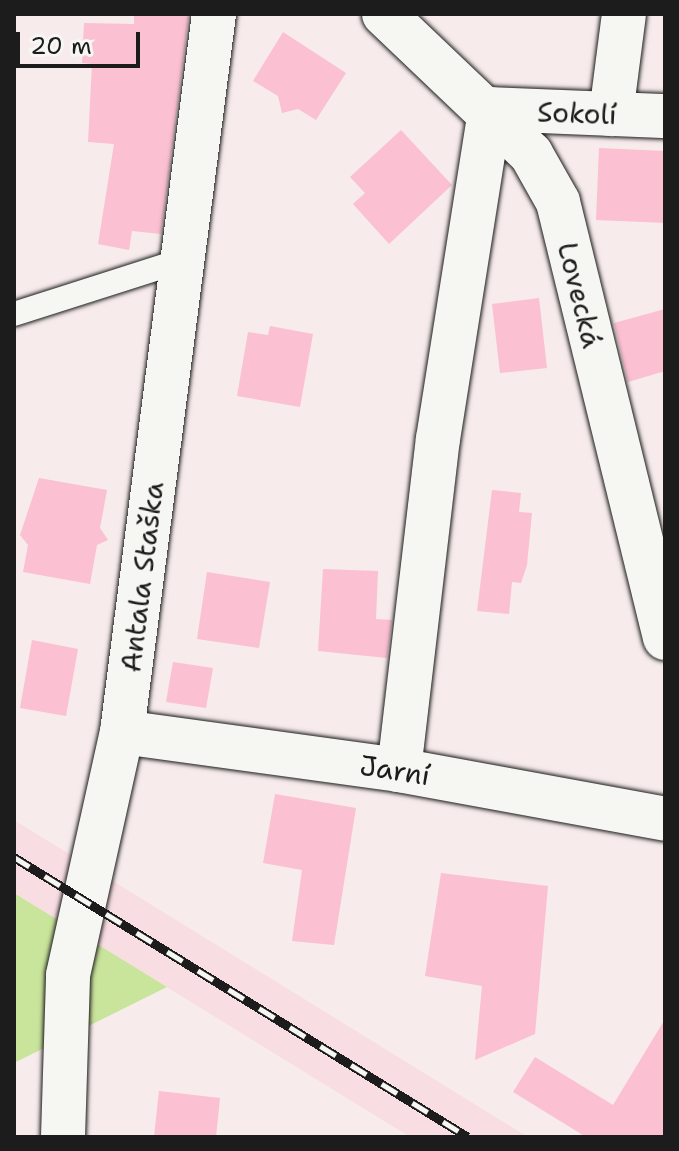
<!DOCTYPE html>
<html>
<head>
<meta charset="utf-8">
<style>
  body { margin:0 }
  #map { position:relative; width:679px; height:1151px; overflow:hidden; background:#f7ebeb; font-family:"Shantell Sans",sans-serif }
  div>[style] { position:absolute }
  .built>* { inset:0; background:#f8dee3 }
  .green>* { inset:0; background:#c9e49b }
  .building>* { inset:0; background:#fbc0d1 }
  .roads { filter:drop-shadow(0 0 2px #1c1c1c) drop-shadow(0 0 2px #1c1c1c) }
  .lane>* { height:24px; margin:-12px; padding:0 12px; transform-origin:12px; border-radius:12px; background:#f6f6f2 }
  .street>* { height:44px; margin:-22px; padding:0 22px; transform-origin:22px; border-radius:22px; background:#f6f6f2 }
  .rail>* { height:9px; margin-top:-4.5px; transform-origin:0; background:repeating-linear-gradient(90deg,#f6f6f2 0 18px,#1c1c1c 0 36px); box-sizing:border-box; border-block:2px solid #1c1c1c }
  span { translate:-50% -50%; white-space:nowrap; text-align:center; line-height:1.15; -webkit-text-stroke:7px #f6f6f2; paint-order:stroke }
  .street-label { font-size:28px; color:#1c1c1c }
  .frame { position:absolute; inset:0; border:16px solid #1c1c1c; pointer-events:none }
  .scale { position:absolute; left:16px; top:32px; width:124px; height:36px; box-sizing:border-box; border:4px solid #1c1c1c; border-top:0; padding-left:10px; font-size:24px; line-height:28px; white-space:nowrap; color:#1c1c1c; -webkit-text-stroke:6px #f6f6f2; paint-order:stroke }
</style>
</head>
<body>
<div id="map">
  <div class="built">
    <i style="clip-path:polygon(14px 820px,528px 1137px,410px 1137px,14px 893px)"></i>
  </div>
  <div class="green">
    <i style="clip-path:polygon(14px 893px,66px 925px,167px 987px,14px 1063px)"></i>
  </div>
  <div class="building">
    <i style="clip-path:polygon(134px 14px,189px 14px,161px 234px,132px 231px,129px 250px,98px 244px,114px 144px,88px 142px,92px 64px,82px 63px,84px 23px,134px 24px)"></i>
    <i style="clip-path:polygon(283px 32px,346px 73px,316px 120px,298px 109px,282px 113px,278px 96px,253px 81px)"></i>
    <i style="clip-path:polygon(401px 130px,452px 185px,389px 244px,353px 204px,365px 193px,350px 177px)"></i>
    <i style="clip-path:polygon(599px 148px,665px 151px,665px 223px,596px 220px)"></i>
    <i style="clip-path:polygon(539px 298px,547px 368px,500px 373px,492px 304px)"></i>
    <i style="clip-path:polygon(665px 309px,665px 371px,628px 382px,614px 323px)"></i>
    <i style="clip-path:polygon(270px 326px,313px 334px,300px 407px,237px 396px,248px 332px,268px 335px)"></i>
    <i style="clip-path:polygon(39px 478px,107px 490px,100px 528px,108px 540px,97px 545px,90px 584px,23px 572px,28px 545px,20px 535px)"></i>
    <i style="clip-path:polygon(492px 490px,521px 493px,519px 512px,532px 513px,527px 565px,521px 583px,512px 582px,509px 614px,477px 611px)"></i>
    <i style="clip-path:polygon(323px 569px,378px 571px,376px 619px,392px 620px,387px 658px,318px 651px)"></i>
    <i style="clip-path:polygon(207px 572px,270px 582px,259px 648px,197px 639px)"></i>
    <i style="clip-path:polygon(32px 640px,78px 649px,66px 716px,20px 708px)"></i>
    <i style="clip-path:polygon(173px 662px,213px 668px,206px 708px,166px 702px)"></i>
    <i style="clip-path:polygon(275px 794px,356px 808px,334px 945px,292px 941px,302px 870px,263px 863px)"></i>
    <i style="clip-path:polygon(441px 873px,548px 886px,535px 1034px,475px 1060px,482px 986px,425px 976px)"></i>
    <i style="clip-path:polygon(665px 1019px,665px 1137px,586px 1137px,513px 1092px,535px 1057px,613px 1105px)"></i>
    <i style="clip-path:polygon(159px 1091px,220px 1098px,216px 1137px,154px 1137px)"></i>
  </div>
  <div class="roads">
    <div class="lane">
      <i style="left:14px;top:314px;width:177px;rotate:-17.7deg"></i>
    </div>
    <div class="street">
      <i style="left:384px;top:14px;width:203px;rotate:43.6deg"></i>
      <i style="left:531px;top:154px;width:55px;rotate:60.6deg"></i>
      <i style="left:558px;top:202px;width:449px;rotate:76.2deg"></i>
      <i style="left:490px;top:109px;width:175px;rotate:2.3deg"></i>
      <i style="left:611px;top:114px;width:101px;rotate:-82.6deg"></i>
      <i style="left:122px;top:732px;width:280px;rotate:7.8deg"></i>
      <i style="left:399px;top:770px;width:270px;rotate:10.4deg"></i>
      <i style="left:399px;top:770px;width:333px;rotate:-83.3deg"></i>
      <i style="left:438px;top:439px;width:334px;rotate:-81deg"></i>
      <i style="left:63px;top:1137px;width:162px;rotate:-88.2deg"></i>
      <i style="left:68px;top:975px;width:249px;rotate:-77.5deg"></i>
      <i style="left:122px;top:732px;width:724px;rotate:-82.7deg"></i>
    </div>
  </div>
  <div class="rail">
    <i style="left:14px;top:857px;width:533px;rotate:31.66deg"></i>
  </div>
  <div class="street-label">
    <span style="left:577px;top:113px;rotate:2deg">Sokolí</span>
    <span style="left:580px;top:295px;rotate:76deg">Lovecká</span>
    <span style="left:142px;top:577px;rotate:-83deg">Antala Staška</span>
    <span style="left:395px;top:770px;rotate:9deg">Jarní</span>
  </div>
  <div class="frame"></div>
  <div class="scale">20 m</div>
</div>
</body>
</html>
